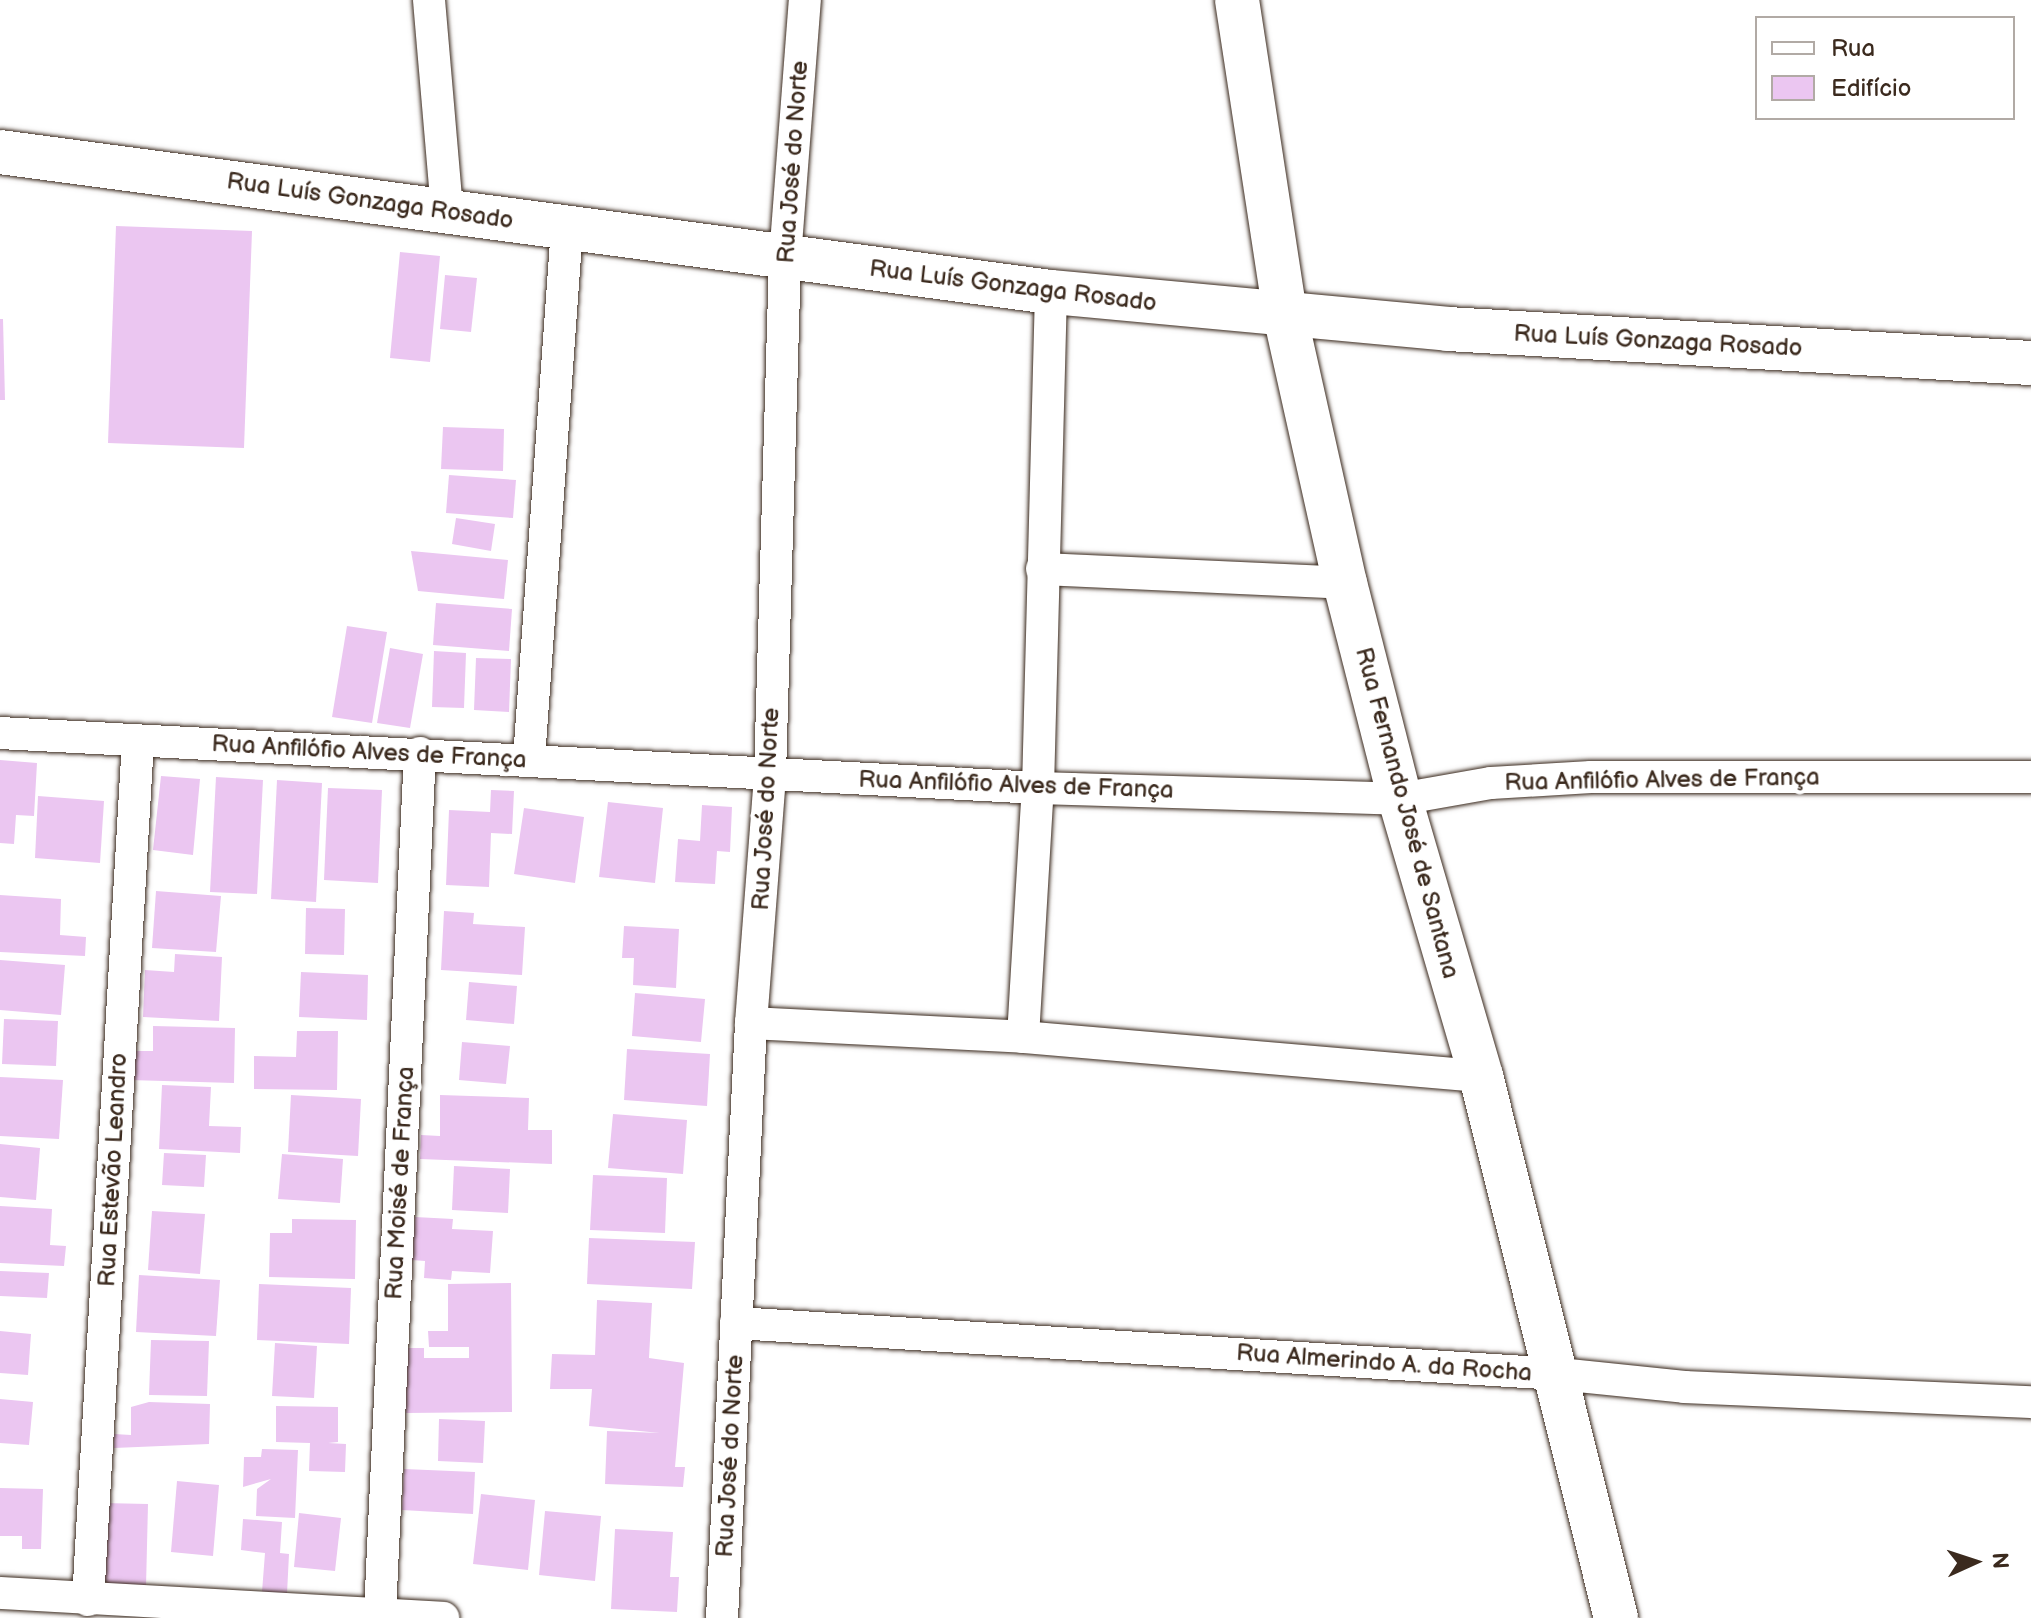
<!DOCTYPE html>
<html>
<head>
<meta charset="utf-8">
<style>
  body { margin:0 }
  #map { position:relative; width:2031px; height:1618px; overflow:hidden; background:#fff; font-family:"Balsamiq Sans",sans-serif }
  div>[style] { position:absolute }
  .building>* { inset:0; background:#ebc6f1 }
  .roads { filter:drop-shadow(0 0 2px #3b2a1e) drop-shadow(0 0 2px #3b2a1e) }
  .street>* { height:32px; margin:-16px; padding:0 16px; transform-origin:16px; border-radius:16px; background:#fff }
  .secondary>* { height:44px; margin:-22px; padding:0 22px; transform-origin:22px; border-radius:22px; background:#fff }
  span { translate:-50% -50%; white-space:nowrap; text-align:center; line-height:1.15; -webkit-text-stroke:8px #fff; paint-order:stroke }
  .street-label { font-size:24px; color:#3b2a1e }
  .legend { position:absolute; left:1755px; top:16px; width:260px; height:104px; box-sizing:border-box; background:#fff; border:2px solid #b1aaa5; margin:0; padding:10px 14px; list-style:none; font-size:24px; color:#3b2a1e }
  .legend li { display:flex; align-items:center; gap:16px; height:40px }
  .legend b { width:40px; border:2px solid #b1aaa5 }
  .north { position:absolute; left:1935px; top:1522px; width:80px; height:80px; -webkit-text-stroke:6px #fff; paint-order:stroke; rotate:87deg; font-size:22px; font-weight:700; line-height:32px; text-align:center; color:#3b2a1e }
  .north::after { content:''; display:block; margin:auto; width:28px; height:36px; background:#3b2a1e; clip-path:polygon(50% 0,100% 100%,50% 72%,0 100%) }
</style>
</head>
<body>
<div id="map">
  <div class="building">
    <i style="clip-path:polygon(116px 226px,252px 231px,244px 448px,108px 443px)"></i>
    <i style="clip-path:polygon(400px 252px,440px 256px,430px 362px,390px 358px)"></i>
    <i style="clip-path:polygon(445px 275px,477px 278px,471px 332px,440px 329px)"></i>
    <i style="clip-path:polygon(0 319px,3px 319px,5px 400px,0 400px)"></i>
    <i style="clip-path:polygon(443px 427px,504px 429px,503px 471px,441px 469px)"></i>
    <i style="clip-path:polygon(449px 475px,516px 480px,513px 518px,446px 513px)"></i>
    <i style="clip-path:polygon(456px 518px,495px 524px,491px 551px,452px 544px)"></i>
    <i style="clip-path:polygon(411px 551px,508px 560px,504px 599px,418px 591px)"></i>
    <i style="clip-path:polygon(436px 603px,512px 609px,509px 651px,433px 645px)"></i>
    <i style="clip-path:polygon(347px 626px,387px 632px,372px 723px,332px 717px)"></i>
    <i style="clip-path:polygon(390px 648px,423px 654px,410px 728px,377px 723px)"></i>
    <i style="clip-path:polygon(434px 651px,466px 653px,464px 708px,432px 707px)"></i>
    <i style="clip-path:polygon(476px 658px,511px 659px,509px 712px,474px 710px)"></i>
    <i style="clip-path:polygon(0 760px,37px 763px,34px 816px,16px 815px,14px 844px,0 843px)"></i>
    <i style="clip-path:polygon(161px 776px,200px 779px,193px 855px,153px 850px)"></i>
    <i style="clip-path:polygon(216px 777px,263px 780px,257px 894px,210px 892px)"></i>
    <i style="clip-path:polygon(277px 780px,322px 783px,316px 902px,271px 899px)"></i>
    <i style="clip-path:polygon(328px 788px,382px 790px,378px 883px,324px 880px)"></i>
    <i style="clip-path:polygon(491px 790px,514px 791px,512px 834px,491px 833px,489px 887px,446px 885px,449px 810px,490px 812px)"></i>
    <i style="clip-path:polygon(38px 796px,104px 801px,100px 863px,35px 858px)"></i>
    <i style="clip-path:polygon(608px 802px,663px 808px,655px 883px,599px 877px)"></i>
    <i style="clip-path:polygon(702px 805px,732px 807px,730px 852px,717px 851px,715px 884px,675px 882px,678px 839px,700px 841px)"></i>
    <i style="clip-path:polygon(524px 808px,584px 817px,575px 883px,514px 874px)"></i>
    <i style="clip-path:polygon(156px 891px,221px 896px,216px 952px,152px 948px)"></i>
    <i style="clip-path:polygon(0 895px,61px 899px,60px 935px,86px 937px,85px 956px,0 952px)"></i>
    <i style="clip-path:polygon(306px 908px,345px 909px,344px 955px,305px 954px)"></i>
    <i style="clip-path:polygon(444px 911px,474px 913px,473px 924px,525px 927px,522px 975px,441px 970px)"></i>
    <i style="clip-path:polygon(624px 926px,679px 929px,676px 988px,633px 985px,634px 958px,622px 958px)"></i>
    <i style="clip-path:polygon(175px 954px,222px 957px,219px 1021px,143px 1017px,145px 970px,174px 972px)"></i>
    <i style="clip-path:polygon(0 960px,65px 965px,61px 1015px,0 1010px)"></i>
    <i style="clip-path:polygon(301px 972px,368px 975px,367px 1020px,299px 1017px)"></i>
    <i style="clip-path:polygon(469px 982px,517px 986px,514px 1024px,466px 1020px)"></i>
    <i style="clip-path:polygon(635px 993px,705px 999px,701px 1042px,632px 1036px)"></i>
    <i style="clip-path:polygon(4px 1019px,58px 1021px,56px 1066px,2px 1064px)"></i>
    <i style="clip-path:polygon(153px 1026px,235px 1028px,234px 1083px,129px 1080px,130px 1051px,153px 1051px)"></i>
    <i style="clip-path:polygon(297px 1031px,338px 1031px,337px 1090px,254px 1089px,254px 1056px,296px 1057px)"></i>
    <i style="clip-path:polygon(462px 1042px,510px 1046px,506px 1084px,459px 1080px)"></i>
    <i style="clip-path:polygon(627px 1049px,710px 1054px,707px 1106px,624px 1100px)"></i>
    <i style="clip-path:polygon(0 1077px,63px 1080px,59px 1139px,0 1136px)"></i>
    <i style="clip-path:polygon(162px 1085px,211px 1087px,209px 1126px,241px 1127px,240px 1153px,159px 1149px)"></i>
    <i style="clip-path:polygon(291px 1095px,361px 1099px,358px 1156px,288px 1152px)"></i>
    <i style="clip-path:polygon(440px 1095px,529px 1098px,528px 1130px,552px 1130px,552px 1164px,420px 1159px,421px 1135px,440px 1136px)"></i>
    <i style="clip-path:polygon(613px 1114px,687px 1120px,683px 1174px,608px 1168px)"></i>
    <i style="clip-path:polygon(0 1144px,40px 1148px,36px 1200px,0 1197px)"></i>
    <i style="clip-path:polygon(164px 1153px,206px 1155px,204px 1187px,162px 1185px)"></i>
    <i style="clip-path:polygon(282px 1154px,343px 1159px,340px 1203px,278px 1199px)"></i>
    <i style="clip-path:polygon(454px 1166px,510px 1169px,508px 1213px,452px 1210px)"></i>
    <i style="clip-path:polygon(593px 1175px,667px 1178px,665px 1233px,590px 1230px)"></i>
    <i style="clip-path:polygon(0 1206px,52px 1209px,50px 1245px,66px 1246px,64px 1266px,0 1263px)"></i>
    <i style="clip-path:polygon(152px 1211px,205px 1214px,200px 1274px,148px 1270px)"></i>
    <i style="clip-path:polygon(415px 1217px,453px 1219px,452px 1229px,493px 1231px,490px 1273px,452px 1271px,451px 1280px,424px 1278px,425px 1261px,412px 1260px)"></i>
    <i style="clip-path:polygon(292px 1219px,356px 1220px,355px 1279px,269px 1277px,270px 1233px,292px 1233px)"></i>
    <i style="clip-path:polygon(589px 1238px,695px 1242px,692px 1289px,587px 1284px)"></i>
    <i style="clip-path:polygon(0 1271px,49px 1273px,47px 1298px,0 1296px)"></i>
    <i style="clip-path:polygon(139px 1275px,220px 1280px,216px 1336px,136px 1332px)"></i>
    <i style="clip-path:polygon(511px 1283px,512px 1412px,406px 1413px,406px 1348px,424px 1348px,424px 1358px,469px 1358px,469px 1347px,429px 1347px,428px 1331px,448px 1331px,448px 1284px)"></i>
    <i style="clip-path:polygon(259px 1284px,351px 1288px,349px 1344px,257px 1340px)"></i>
    <i style="clip-path:polygon(597px 1300px,652px 1303px,649px 1358px,684px 1363px,675px 1467px,685px 1467px,683px 1487px,605px 1484px,607px 1431px,660px 1433px,589px 1426px,592px 1389px,550px 1389px,552px 1354px,595px 1355px)"></i>
    <i style="clip-path:polygon(0 1331px,31px 1334px,28px 1375px,0 1373px)"></i>
    <i style="clip-path:polygon(151px 1340px,209px 1341px,207px 1396px,149px 1395px)"></i>
    <i style="clip-path:polygon(275px 1343px,317px 1346px,314px 1398px,272px 1396px)"></i>
    <i style="clip-path:polygon(0 1399px,33px 1402px,29px 1445px,0 1443px)"></i>
    <i style="clip-path:polygon(149px 1402px,210px 1404px,209px 1444px,114px 1448px,114px 1434px,131px 1435px,131px 1407px)"></i>
    <i style="clip-path:polygon(276px 1406px,338px 1407px,338px 1442px,328px 1443px,346px 1444px,345px 1472px,309px 1471px,310px 1443px,276px 1442px)"></i>
    <i style="clip-path:polygon(439px 1419px,485px 1421px,483px 1463px,438px 1461px)"></i>
    <i style="clip-path:polygon(262px 1449px,298px 1450px,295px 1518px,256px 1516px,257px 1489px,271px 1479px,243px 1487px,244px 1457px,261px 1457px)"></i>
    <i style="clip-path:polygon(404px 1469px,475px 1472px,473px 1514px,402px 1510px)"></i>
    <i style="clip-path:polygon(177px 1481px,219px 1485px,213px 1556px,171px 1552px)"></i>
    <i style="clip-path:polygon(0 1488px,43px 1489px,41px 1549px,22px 1549px,22px 1536px,0 1536px)"></i>
    <i style="clip-path:polygon(481px 1494px,535px 1500px,528px 1570px,473px 1564px)"></i>
    <i style="clip-path:polygon(103px 1503px,148px 1504px,146px 1587px,101px 1586px)"></i>
    <i style="clip-path:polygon(545px 1511px,601px 1516px,595px 1581px,539px 1575px)"></i>
    <i style="clip-path:polygon(299px 1513px,341px 1518px,335px 1571px,294px 1567px)"></i>
    <i style="clip-path:polygon(243px 1519px,282px 1522px,280px 1553px,289px 1554px,287px 1594px,262px 1592px,265px 1553px,241px 1550px)"></i>
    <i style="clip-path:polygon(615px 1529px,673px 1532px,670px 1577px,679px 1577px,677px 1612px,611px 1609px)"></i>
  </div>
  <div class="roads">
    <div class="street">
      <i style="left:429px;top:0;width:213px;rotate:85.1deg"></i>
      <i style="left:1042px;top:569px;width:303px;rotate:2.6deg"></i>
      <i style="left:0;top:733px;width:1039px;rotate:3.03deg"></i>
      <i style="left:1038px;top:788px;width:362px;rotate:1.7deg"></i>
      <i style="left:1400px;top:799px;width:92px;rotate:-10deg"></i>
      <i style="left:1491px;top:783px;width:100px;rotate:-3.4deg"></i>
      <i style="left:1591px;top:777px;width:440px"></i>
      <i style="left:529px;top:759px;width:532px;rotate:-85.91deg"></i>
      <i style="left:751px;top:1023px;width:272px;rotate:2.9deg"></i>
      <i style="left:1023px;top:1037px;width:460px;rotate:4.9deg"></i>
      <i style="left:1023px;top:1037px;width:249px;rotate:-86.6deg"></i>
      <i style="left:1038px;top:788px;width:496px;rotate:-88.5deg"></i>
      <i style="left:736px;top:1323px;width:825px;rotate:3.55deg"></i>
      <i style="left:1559px;top:1374px;width:126px;rotate:5.9deg"></i>
      <i style="left:1684px;top:1387px;width:347px;rotate:2.5deg"></i>
      <i style="left:0;top:1593px;width:444px;rotate:3.2deg"></i>
      <i style="left:88px;top:1600px;width:860px;rotate:-86.67deg"></i>
      <i style="left:380px;top:1613px;width:861px;rotate:-87.34deg"></i>
      <i style="left:722px;top:1618px;width:596px;rotate:-87.21deg"></i>
      <i style="left:751px;top:1023px;width:249px;rotate:-85.6deg"></i>
      <i style="left:770px;top:775px;width:517px;rotate:-88.34deg"></i>
      <i style="left:785px;top:258px;width:259px;rotate:-85.6deg"></i>
    </div>
    <div class="secondary">
      <i style="left:1237px;top:0;width:319px;rotate:81.3deg"></i>
      <i style="left:1285px;top:315px;width:275px;rotate:77.4deg"></i>
      <i style="left:1345px;top:583px;width:223px;rotate:75.7deg"></i>
      <i style="left:1400px;top:799px;width:289px;rotate:73.7deg"></i>
      <i style="left:1481px;top:1076px;width:559px;rotate:76.01deg"></i>
      <i style="left:0;top:152px;width:1060px;rotate:7.59deg"></i>
      <i style="left:1051px;top:292px;width:399px;rotate:5.3deg"></i>
      <i style="left:1448px;top:329px;width:584px;rotate:3.34deg"></i>
    </div>
  </div>
  <div class="street-label">
    <span style="left:793px;top:162px;rotate:-86deg">Rua José do Norte</span>
    <span style="left:370px;top:201px;rotate:8deg">Rua Luís Gonzaga Rosado</span>
    <span style="left:1013px;top:286px;rotate:7deg">Rua Luís Gonzaga Rosado</span>
    <span style="left:1658px;top:341px;rotate:3deg">Rua Luís Gonzaga Rosado</span>
    <span style="left:369px;top:752px;rotate:3deg">Rua Anfilófio Alves de França</span>
    <span style="left:1662px;top:780px;rotate:-1deg">Rua Anfilófio Alves de França</span>
    <span style="left:1016px;top:785px;rotate:2deg">Rua Anfilófio Alves de França</span>
    <span style="left:766px;top:809px;rotate:-87deg">Rua José do Norte</span>
    <span style="left:1407px;top:813px;rotate:75deg">Rua Fernando José de Santana</span>
    <span style="left:113px;top:1170px;rotate:-87deg">Rua Estevão Leandro</span>
    <span style="left:400px;top:1183px;rotate:-87deg">Rua Moisé de França</span>
    <span style="left:1384px;top:1363px;rotate:4deg">Rua Almerindo A. da Rocha</span>
    <span style="left:730px;top:1456px;rotate:-87deg">Rua José do Norte</span>
  </div>
  <ul class="legend">
  <li><b style="height:10px;background:#fff"></b>Rua</li>
  <li><b style="height:22px;background:#ebc6f1"></b>Edifício</li>
  </ul>
  <div class="north">N</div>
</div>
</body>
</html>
